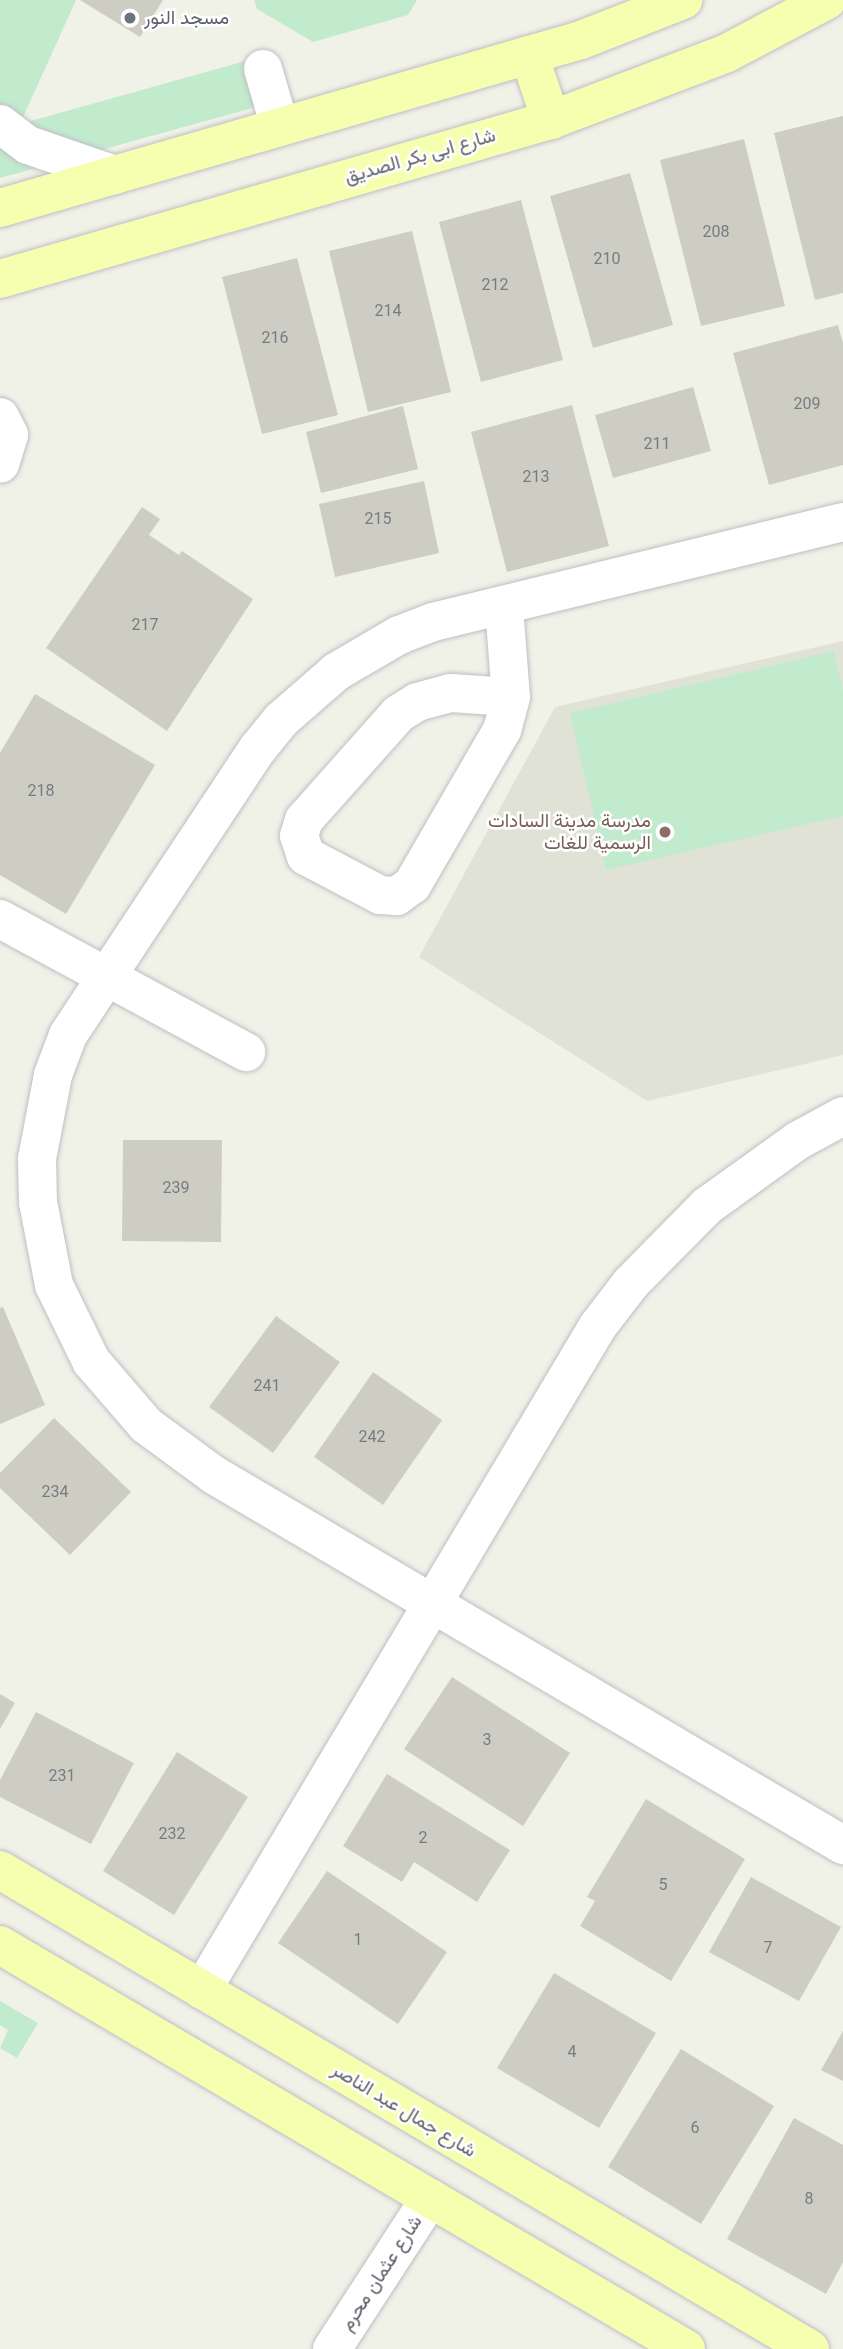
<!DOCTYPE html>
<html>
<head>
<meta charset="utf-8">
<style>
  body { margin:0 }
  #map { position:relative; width:843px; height:2349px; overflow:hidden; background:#f1f2e7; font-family:Roboto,Vazirmatn,sans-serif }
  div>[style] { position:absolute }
  .education>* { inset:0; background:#e1e2d6 }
  .green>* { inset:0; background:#c2ebce }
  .building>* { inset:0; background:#cdcdc4 }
  .roads { filter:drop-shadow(0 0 2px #bebfc6) drop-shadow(0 0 2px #bebfc6) }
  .minor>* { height:38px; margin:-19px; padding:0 19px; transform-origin:19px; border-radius:19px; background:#fff }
  .major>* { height:38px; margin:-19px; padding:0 19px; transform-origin:19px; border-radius:19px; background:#f5ffaf }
  .dots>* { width:19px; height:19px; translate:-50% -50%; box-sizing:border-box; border:4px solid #fff; border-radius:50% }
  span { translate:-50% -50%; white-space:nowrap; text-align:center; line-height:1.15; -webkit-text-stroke:5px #fff; paint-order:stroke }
  .number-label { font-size:16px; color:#7a7b80 }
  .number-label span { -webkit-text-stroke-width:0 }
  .worship-label { font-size:19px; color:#5b616d }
  .left { translate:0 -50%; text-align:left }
  .street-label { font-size:19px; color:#5e6069 }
  .education-label { font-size:19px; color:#785e54 }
  .right { translate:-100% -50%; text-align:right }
</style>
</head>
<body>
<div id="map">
  <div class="education">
    <i style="clip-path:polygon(843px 641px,843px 1055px,647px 1101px,419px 957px,555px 707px)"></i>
  </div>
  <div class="green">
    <i style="clip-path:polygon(0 0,76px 0,20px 124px,274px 53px,288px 98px,0 178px)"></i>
    <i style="clip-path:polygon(254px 0,417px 0,408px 15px,313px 42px,257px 9px)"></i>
    <i style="clip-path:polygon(834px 651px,843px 691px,843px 816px,606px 870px,570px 713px)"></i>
    <i style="clip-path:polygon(0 2001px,38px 2023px,17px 2058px,0 2048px,8px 2030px,0 2025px)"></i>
  </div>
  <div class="building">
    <i style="clip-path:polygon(80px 0,163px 0,140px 37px)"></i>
    <i style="clip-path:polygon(843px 116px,843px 293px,815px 300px,774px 133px)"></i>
    <i style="clip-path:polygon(744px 139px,785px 306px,701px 326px,660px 160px)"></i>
    <i style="clip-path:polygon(630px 173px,673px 325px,593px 348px,550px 196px)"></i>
    <i style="clip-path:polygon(521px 200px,563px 360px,481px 382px,439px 222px)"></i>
    <i style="clip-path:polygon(412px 231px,451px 392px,368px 412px,329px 251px)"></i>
    <i style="clip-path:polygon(297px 258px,338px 415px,262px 434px,222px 277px)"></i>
    <i style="clip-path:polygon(838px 325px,843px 343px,843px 465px,769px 485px,733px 353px)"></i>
    <i style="clip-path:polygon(693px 387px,711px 451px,613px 478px,595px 415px)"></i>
    <i style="clip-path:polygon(572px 405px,609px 546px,507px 572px,471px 432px)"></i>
    <i style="clip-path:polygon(403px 406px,418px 469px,321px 493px,306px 432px)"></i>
    <i style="clip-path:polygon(424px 481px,439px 553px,335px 577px,319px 504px)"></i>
    <i style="clip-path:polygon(142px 507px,160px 519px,149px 535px,179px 555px,182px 551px,253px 599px,167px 731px,46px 648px)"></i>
    <i style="clip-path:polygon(35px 694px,155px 765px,66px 914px,0 875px,0 753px)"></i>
    <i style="clip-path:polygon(123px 1140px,222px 1140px,221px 1242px,122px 1241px)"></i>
    <i style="clip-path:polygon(3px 1307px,45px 1405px,0 1424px,0 1308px)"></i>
    <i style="clip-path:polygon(276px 1316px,340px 1362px,273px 1453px,209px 1407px)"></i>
    <i style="clip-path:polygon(373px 1372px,442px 1420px,383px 1505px,314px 1457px)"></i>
    <i style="clip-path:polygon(54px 1418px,131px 1492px,70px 1555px,0 1488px,0 1473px)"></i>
    <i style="clip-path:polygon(452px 1677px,570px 1753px,523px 1826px,404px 1749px)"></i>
    <i style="clip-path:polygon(0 1694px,15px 1703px,0 1729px)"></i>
    <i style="clip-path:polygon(36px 1712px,134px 1763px,91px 1844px,0 1797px,0 1780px)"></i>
    <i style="clip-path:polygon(177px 1752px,248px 1797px,174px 1915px,103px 1871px)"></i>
    <i style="clip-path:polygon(387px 1774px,510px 1850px,477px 1902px,414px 1862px,402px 1882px,343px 1846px)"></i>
    <i style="clip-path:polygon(646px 1799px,745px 1859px,671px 1981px,580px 1926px,595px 1901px,587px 1897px)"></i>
    <i style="clip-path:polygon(327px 1871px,447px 1952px,398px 2024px,278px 1943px)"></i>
    <i style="clip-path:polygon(751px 1877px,841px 1927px,799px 2001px,709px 1952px)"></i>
    <i style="clip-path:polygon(554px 1973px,656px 2033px,599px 2128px,497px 2068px)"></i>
    <i style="clip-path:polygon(843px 2031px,843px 2081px,821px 2070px)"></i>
    <i style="clip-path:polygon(681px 2049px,774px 2106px,701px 2224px,608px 2167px)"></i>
    <i style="clip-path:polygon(794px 2118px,843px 2145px,843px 2262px,826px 2294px,727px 2239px)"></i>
  </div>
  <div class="roads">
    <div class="minor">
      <i style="left:263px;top:69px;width:60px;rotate:73.7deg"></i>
      <i style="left:0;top:124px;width:35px;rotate:37deg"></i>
      <i style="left:28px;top:145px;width:92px;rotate:19deg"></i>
      <i style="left:0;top:417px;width:20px;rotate:63deg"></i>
      <i style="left:9px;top:435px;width:30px;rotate:107deg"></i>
      <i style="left:843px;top:522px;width:422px;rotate:166.3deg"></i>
      <i style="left:433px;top:622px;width:36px;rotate:159deg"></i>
      <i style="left:399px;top:635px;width:73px;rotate:149.6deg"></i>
      <i style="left:336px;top:672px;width:73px;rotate:138.9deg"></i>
      <i style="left:281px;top:720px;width:36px;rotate:129deg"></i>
      <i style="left:258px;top:748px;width:344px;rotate:123.5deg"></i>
      <i style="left:68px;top:1035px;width:43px;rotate:110.6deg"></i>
      <i style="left:53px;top:1075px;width:86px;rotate:100.8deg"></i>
      <i style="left:37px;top:1159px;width:43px;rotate:88.7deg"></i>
      <i style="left:38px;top:1202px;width:85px;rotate:79.1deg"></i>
      <i style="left:54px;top:1285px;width:85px;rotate:64deg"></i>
      <i style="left:91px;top:1361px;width:84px;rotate:49.3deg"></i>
      <i style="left:146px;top:1425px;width:84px;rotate:36.3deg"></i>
      <i style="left:214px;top:1475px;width:730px;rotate:30.47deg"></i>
      <i style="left:504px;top:607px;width:90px;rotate:85.6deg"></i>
      <i style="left:511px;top:697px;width:34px;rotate:105deg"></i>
      <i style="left:502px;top:730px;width:179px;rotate:120.1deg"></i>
      <i style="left:412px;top:885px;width:19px;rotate:144deg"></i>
      <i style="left:397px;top:896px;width:17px;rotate:-177deg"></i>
      <i style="left:380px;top:895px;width:84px;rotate:-152.2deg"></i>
      <i style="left:306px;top:856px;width:21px;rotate:-109deg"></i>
      <i style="left:299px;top:836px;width:17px;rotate:-73deg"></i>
      <i style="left:304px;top:820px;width:142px;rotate:-48.4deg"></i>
      <i style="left:398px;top:714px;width:22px;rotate:-32deg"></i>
      <i style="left:417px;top:702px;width:35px;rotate:-15deg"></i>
      <i style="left:451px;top:693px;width:60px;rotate:3.8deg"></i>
      <i style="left:0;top:919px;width:280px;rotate:28.4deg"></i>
      <i style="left:202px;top:1990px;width:773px;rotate:-59.19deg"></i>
      <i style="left:598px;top:1326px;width:54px;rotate:-52.5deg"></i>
      <i style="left:631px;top:1283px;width:108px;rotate:-45.4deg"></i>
      <i style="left:707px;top:1206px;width:111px;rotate:-35.8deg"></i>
      <i style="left:797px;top:1141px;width:52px;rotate:-28.5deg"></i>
      <i style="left:332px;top:2349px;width:180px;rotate:-57deg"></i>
    </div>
    <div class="major">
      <i style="left:529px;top:55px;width:69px;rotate:71.3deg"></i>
      <i style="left:0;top:208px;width:605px;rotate:-16.13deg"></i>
      <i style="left:581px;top:40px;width:110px;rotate:-21.4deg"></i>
      <i style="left:0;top:279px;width:573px;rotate:-16.1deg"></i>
      <i style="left:551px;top:120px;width:188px;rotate:-20.8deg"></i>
      <i style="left:727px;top:53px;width:113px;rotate:-27.9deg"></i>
      <i style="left:0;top:1870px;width:941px;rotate:30.6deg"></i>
      <i style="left:0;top:1945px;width:796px;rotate:30.49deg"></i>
    </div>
  </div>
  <div class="dots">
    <i style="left:130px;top:18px;background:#6b7280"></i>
    <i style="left:665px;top:832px;background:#8d6e63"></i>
  </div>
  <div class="number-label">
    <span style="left:716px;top:232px">208</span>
    <span style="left:607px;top:259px">210</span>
    <span style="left:495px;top:285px">212</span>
    <span style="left:388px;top:311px">214</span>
    <span style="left:275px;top:338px">216</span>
    <span style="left:807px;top:404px">209</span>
    <span style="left:657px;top:444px">211</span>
    <span style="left:536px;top:477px">213</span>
    <span style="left:378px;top:519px">215</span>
    <span style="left:145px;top:625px">217</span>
    <span style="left:41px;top:791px">218</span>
    <span style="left:176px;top:1188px">239</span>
    <span style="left:267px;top:1386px">241</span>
    <span style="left:372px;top:1437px">242</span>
    <span style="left:55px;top:1492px">234</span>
    <span style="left:487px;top:1740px">3</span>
    <span style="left:62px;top:1776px">231</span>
    <span style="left:172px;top:1834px">232</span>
    <span style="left:423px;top:1838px">2</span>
    <span style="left:663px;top:1885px">5</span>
    <span style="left:358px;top:1940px">1</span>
    <span style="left:768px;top:1948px">7</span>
    <span style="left:572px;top:2052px">4</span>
    <span style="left:695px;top:2128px">6</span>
    <span style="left:809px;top:2199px">8</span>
  </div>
  <div class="worship-label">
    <span class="left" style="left:144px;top:18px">مسجد النور</span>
  </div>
  <div class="street-label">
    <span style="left:420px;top:156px;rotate:-16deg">شارع ابى بكر الصديق</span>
    <span style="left:404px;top:2110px;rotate:31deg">شارع جمال عبد الناصر</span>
    <span style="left:381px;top:2273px;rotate:-57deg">شارع عثمان محرم</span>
  </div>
  <div class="education-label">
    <span class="right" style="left:651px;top:832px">مدرسة مدينة السادات<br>الرسمية للغات</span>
  </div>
</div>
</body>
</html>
